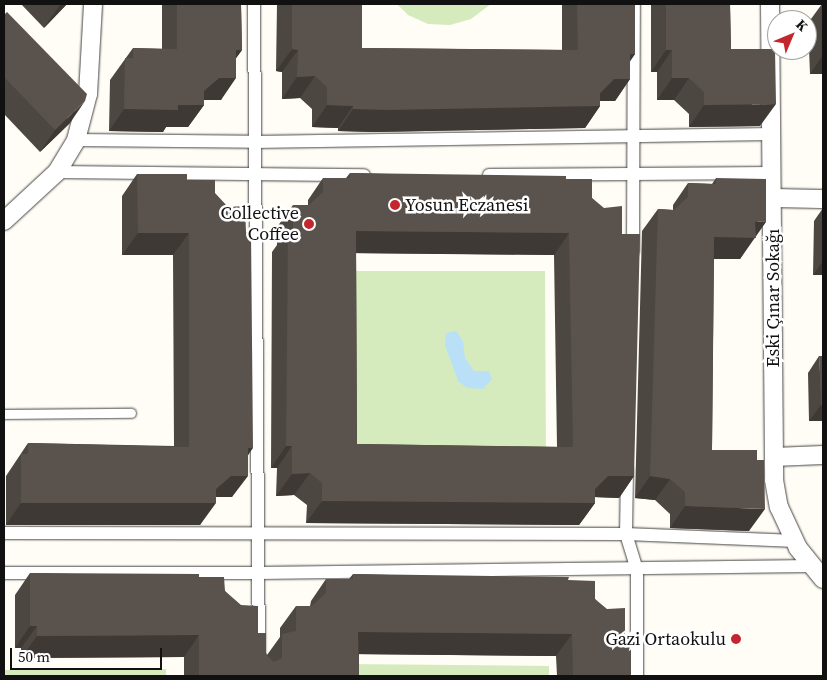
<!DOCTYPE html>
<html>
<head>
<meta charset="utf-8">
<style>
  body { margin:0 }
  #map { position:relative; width:827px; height:680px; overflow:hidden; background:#fffdf5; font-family:"Source Serif 4",serif }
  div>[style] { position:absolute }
  .green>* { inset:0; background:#d5ebbd }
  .water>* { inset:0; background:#b9e0f7 }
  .roads { filter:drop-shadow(0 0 1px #444) drop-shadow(0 0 1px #444) }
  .service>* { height:9px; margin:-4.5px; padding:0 4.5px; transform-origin:4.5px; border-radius:4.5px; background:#fff }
  .pedestrian>* { height:12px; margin:-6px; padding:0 6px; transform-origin:6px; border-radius:6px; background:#fff }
  .minor>* { height:18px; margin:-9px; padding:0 9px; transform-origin:9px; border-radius:9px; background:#fff }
  .wall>* { inset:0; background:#4d4742 }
  .shaded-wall>* { inset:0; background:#3f3936 }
  .building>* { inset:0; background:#5a524d }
  .dots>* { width:14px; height:14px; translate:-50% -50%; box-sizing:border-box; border:2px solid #fff; border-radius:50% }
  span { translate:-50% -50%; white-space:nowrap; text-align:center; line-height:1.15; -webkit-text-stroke:5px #fff; paint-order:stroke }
  .poi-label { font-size:18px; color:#111 }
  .left { translate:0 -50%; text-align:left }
  .right { translate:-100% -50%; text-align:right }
  .street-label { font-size:18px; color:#111 }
  .frame { position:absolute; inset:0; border:5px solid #111; pointer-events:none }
  .north { position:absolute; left:767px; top:10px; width:50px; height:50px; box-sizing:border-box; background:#fff; border:1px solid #a0a0a0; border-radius:50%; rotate:45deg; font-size:14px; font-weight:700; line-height:20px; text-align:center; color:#111 }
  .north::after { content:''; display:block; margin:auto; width:18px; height:22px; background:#c4262e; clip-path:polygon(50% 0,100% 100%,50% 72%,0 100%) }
  .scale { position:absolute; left:10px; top:648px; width:152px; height:22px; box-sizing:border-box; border:2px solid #111; border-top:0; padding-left:6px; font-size:15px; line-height:18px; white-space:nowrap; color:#111; -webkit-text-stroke:4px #fff; paint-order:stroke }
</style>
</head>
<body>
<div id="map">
  <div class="green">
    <i style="clip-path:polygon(397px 4px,491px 4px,471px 19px,450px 25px,428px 24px,408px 15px)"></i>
    <i style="clip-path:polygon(352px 271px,545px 271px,546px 465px,350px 461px)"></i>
    <i style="clip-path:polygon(346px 664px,549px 666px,549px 676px,346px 676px)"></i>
    <i style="clip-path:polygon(166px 669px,166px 676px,4px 676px,4px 670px)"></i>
  </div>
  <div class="water">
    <i style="clip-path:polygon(456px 331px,463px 341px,465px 358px,474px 371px,489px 371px,492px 379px,483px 389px,467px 388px,458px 381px,445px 345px,446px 333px)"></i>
  </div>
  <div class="roads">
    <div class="service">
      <i style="left:4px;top:414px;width:127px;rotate:-0.5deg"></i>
    </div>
    <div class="pedestrian">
      <i style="left:254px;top:4px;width:672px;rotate:89.57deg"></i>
      <i style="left:76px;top:140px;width:178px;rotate:0.6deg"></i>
      <i style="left:254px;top:142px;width:517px;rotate:-0.89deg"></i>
      <i style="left:57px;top:172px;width:307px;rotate:0.6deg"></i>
      <i style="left:489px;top:175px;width:283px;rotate:-0.4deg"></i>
      <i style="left:633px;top:251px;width:247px;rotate:-89.8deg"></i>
      <i style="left:627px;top:471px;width:63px;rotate:90.9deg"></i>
      <i style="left:626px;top:534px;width:38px;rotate:73deg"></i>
      <i style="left:637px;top:570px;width:106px;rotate:90deg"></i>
      <i style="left:4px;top:533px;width:622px;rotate:0.09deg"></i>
      <i style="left:626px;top:534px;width:170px;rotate:2.4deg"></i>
      <i style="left:4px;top:573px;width:255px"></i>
      <i style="left:259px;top:573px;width:552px;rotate:-0.73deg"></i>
    </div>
    <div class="minor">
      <i style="left:770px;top:4px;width:476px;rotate:89.5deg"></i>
      <i style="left:774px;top:480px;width:27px;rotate:80deg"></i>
      <i style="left:779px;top:507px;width:45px;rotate:65.1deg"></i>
      <i style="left:798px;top:548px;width:40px;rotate:51deg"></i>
      <i style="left:772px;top:198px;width:51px;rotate:1.1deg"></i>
      <i style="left:4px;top:221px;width:72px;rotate:-42.8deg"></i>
      <i style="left:57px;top:172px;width:37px;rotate:-59deg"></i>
      <i style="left:76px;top:140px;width:48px;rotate:-75.4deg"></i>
      <i style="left:88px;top:94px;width:90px;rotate:-86.8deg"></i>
      <i style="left:774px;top:457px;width:49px;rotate:-2.3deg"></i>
    </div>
  </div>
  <div class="wall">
    <i style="clip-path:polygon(21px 4px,67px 4px,44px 28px)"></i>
    <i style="clip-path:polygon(162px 4px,241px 4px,242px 50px,236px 58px,221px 100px,204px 100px,204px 105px,188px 127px,166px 127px,163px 132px,109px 131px,110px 80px,133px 48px,162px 49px)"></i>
    <i style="clip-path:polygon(277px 4px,362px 4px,362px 48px,562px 50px,562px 4px,635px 4px,635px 54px,630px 61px,630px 79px,615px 101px,600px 101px,600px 106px,585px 128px,374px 132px,338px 131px,338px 128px,312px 127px,312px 109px,300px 98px,282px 99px,282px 72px,276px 71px)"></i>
    <i style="clip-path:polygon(651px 4px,730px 4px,731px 49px,760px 126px,689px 127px,689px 114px,674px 100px,657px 100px,657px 72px,651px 72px)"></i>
    <i style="clip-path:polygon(822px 4px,823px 4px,823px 74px,810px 74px,808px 23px)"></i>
    <i style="clip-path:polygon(4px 15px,70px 123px,40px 152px,4px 114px)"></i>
    <i style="clip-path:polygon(evenodd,350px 173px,566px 179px,592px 198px,622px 234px,634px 476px,619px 498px,595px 497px,595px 503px,579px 525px,306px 523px,307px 505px,294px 495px,276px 496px,277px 468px,271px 468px,272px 252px,277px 245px,277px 227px,293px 205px,308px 205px,308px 200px,323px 178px,346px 178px,350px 173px,356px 253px,554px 255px,557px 447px,357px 444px,356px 253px)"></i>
    <i style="clip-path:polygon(137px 174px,187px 180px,215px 193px,248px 456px,232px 497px,216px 497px,200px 525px,6px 525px,6px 476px,28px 443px,174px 446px,173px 255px,122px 255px,122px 196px)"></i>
    <i style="clip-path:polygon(716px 178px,755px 236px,740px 259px,714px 259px,712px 450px,749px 531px,670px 528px,670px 514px,655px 500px,635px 498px,642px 231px,658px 209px,673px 210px,673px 205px,688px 183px,712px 184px)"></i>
    <i style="clip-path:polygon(823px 208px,823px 275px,813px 275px,814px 221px)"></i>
    <i style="clip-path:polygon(819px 356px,823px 421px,809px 421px,808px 373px)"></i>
    <i style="clip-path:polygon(30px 573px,199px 577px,225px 591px,258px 633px,267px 655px,280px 637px,280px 628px,296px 606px,310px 606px,311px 601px,326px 579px,349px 579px,353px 574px,568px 580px,595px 599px,625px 635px,631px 676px,557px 676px,556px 656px,359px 654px,359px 676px,184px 676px,184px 657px,21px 658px,21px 648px,15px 648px,15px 595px)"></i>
  </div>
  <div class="shaded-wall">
    <i style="clip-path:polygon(61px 4px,67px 4px,44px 28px,59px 6px)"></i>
    <i style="clip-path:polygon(292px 49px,298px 50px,282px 72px,276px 71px)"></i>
    <i style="clip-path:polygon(236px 50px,242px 50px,226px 72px)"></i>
    <i style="clip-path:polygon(666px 50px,672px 50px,657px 72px,651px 72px)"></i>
    <i style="clip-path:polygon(630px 54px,635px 54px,620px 76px)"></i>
    <i style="clip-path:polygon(823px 55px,823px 74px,810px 74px)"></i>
    <i style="clip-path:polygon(315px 76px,300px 98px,282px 99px,297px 77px)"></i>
    <i style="clip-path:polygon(219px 78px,236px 78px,221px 100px,204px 100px,204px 105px,188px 127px,166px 127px,163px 132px,109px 131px,124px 109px,178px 105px,204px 91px)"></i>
    <i style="clip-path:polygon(672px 78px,689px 78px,674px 100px,657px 100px)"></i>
    <i style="clip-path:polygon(614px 79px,630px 79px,615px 101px,598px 101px,600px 106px,585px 128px,374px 132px,338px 131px,353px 109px,600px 93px)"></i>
    <i style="clip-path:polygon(85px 101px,70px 123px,40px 152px,55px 130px)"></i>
    <i style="clip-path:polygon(776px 104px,760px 126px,689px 127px,704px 105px)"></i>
    <i style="clip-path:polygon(327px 105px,353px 106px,338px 128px,312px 127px)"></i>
    <i style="clip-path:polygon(755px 221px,766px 222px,740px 259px,699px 259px,714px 237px)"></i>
    <i style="clip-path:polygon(356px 231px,569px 233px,554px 255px,341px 253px)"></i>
    <i style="clip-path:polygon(138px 233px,189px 233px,173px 255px,122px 255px)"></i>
    <i style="clip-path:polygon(823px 261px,823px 275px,813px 275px)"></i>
    <i style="clip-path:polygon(821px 405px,823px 405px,823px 421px,809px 421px)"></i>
    <i style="clip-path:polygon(286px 446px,292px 446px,277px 468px,271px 468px)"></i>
    <i style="clip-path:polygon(248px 448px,253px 448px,238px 470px)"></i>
    <i style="clip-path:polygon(310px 473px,294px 495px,276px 496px,292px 474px)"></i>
    <i style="clip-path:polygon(231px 476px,248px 476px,232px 497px,216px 497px,216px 503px,200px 525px,6px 525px,21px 503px,216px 489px)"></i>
    <i style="clip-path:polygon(608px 476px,634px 476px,619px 498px,593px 497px,595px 503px,579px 525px,306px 523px,322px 501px,595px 489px)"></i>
    <i style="clip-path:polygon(650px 476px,670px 479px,655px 500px,635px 498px)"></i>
    <i style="clip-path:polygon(685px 506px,765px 509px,749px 531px,670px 528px)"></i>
    <i style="clip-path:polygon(30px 626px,37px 626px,21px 648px,15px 648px)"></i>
    <i style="clip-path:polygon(358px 632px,572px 634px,556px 656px,343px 654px)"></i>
    <i style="clip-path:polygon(199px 635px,184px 657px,21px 658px,37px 636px)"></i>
  </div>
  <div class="building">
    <i style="clip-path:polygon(177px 4px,241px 4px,242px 50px,236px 50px,236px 78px,219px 78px,204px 91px,204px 105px,178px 105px,178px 110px,124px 109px,125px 58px,133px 58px,133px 48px,177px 49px)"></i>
    <i style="clip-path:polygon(292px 4px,362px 4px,362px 48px,578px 50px,577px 4px,635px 4px,635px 54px,630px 54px,630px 79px,614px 79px,600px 93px,600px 106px,389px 110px,353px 109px,353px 106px,327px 105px,327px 87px,315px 76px,297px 77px,298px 50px,292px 49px)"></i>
    <i style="clip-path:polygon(666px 4px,730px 4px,731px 49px,775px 49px,776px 104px,704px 105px,704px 92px,689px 78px,672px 78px,672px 50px,666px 50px)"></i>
    <i style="clip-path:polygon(7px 12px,87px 94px,85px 101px,55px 130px,4px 77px,4px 15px)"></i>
    <i style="clip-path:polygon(evenodd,350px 173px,566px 176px,566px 179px,592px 179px,592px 198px,604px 208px,622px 206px,622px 234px,640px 234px,634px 476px,608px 476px,595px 489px,595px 503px,322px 501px,322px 483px,310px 473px,292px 474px,292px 446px,286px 446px,288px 230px,293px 230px,293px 205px,309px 205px,323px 192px,323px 178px,350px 178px,350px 173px,356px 231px,569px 233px,573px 447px,357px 444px,356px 231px)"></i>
    <i style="clip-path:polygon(137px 174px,187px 174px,187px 180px,215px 180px,215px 193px,228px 207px,245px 206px,246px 232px,251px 232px,253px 448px,248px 448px,248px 476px,231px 476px,216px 489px,216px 503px,21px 503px,21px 454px,28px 454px,28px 443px,189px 447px,189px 233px,138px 233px)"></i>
    <i style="clip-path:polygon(716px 178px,766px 179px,766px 222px,755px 221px,756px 238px,714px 237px,712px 450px,757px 450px,757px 460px,764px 460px,765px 509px,685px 506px,685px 492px,670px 479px,650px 476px,658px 209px,674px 210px,688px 197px,688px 183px,716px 184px)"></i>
    <i style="clip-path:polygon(819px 356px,823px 356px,823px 405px,821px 405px)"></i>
    <i style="clip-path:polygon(30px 573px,199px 574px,199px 577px,224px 577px,225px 591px,241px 605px,258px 606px,258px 633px,266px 633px,266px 655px,274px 662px,282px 658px,282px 634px,296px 631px,296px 606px,312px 606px,326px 593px,326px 579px,353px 579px,353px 574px,569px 577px,568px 580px,595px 581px,595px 599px,607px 609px,625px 608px,625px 635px,631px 636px,631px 676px,573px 676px,572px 634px,358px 632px,359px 676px,199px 676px,199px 635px,37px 636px,37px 626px,30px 626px)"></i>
  </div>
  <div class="dots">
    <i style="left:395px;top:205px;background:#c4262e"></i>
    <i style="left:309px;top:224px;background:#c4262e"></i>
    <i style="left:736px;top:639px;background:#c4262e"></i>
  </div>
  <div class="poi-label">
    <span class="left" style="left:405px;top:205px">Yosun Eczanesi</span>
    <span class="right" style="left:299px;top:224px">Collective<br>Coffee</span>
    <span class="right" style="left:726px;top:639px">Gazi Ortaokulu</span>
  </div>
  <div class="street-label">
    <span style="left:773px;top:298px;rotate:-90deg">Eski Çınar Sokağı</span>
  </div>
  <div class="frame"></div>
  <div class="north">K</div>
  <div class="scale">50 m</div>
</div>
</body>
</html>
